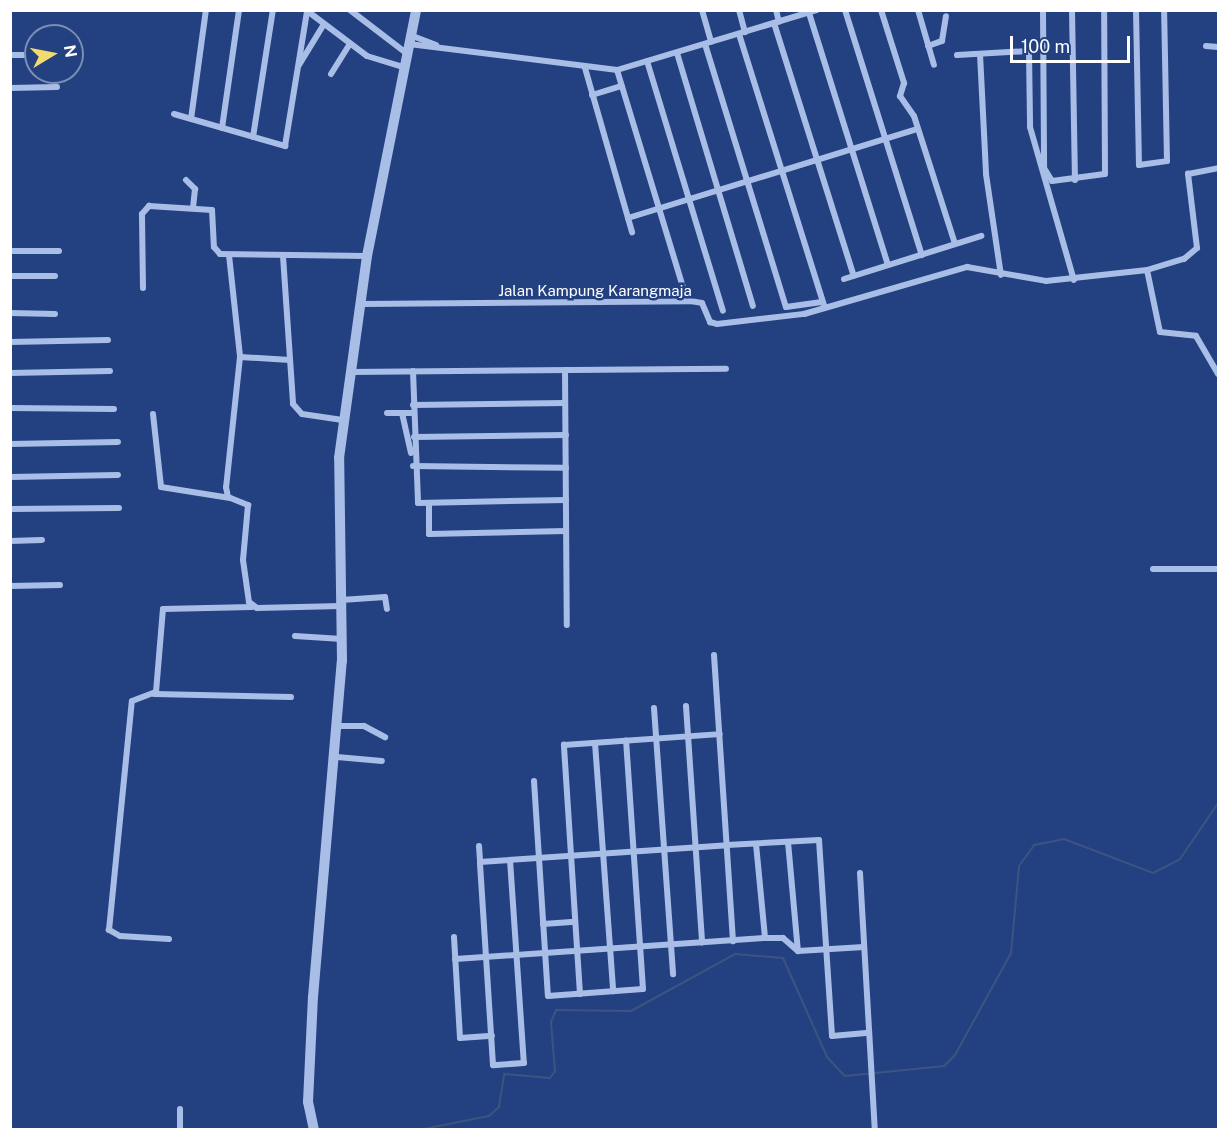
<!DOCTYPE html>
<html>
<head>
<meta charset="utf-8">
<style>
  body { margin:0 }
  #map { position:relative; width:1229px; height:1140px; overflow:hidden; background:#234180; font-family:"Public Sans",sans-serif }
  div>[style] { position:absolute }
  .stream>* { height:2px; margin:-1px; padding:0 1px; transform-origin:1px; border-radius:1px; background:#3d5482 }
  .minor>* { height:6px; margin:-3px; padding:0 3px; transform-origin:3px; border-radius:3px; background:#a9bee7 }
  .tertiary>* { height:10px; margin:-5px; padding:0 5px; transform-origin:5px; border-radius:5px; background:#a9bee7 }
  span { translate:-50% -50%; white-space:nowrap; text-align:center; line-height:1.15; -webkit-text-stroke:5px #234180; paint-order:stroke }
  .street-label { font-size:15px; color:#fff }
  .frame { position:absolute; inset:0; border:12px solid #fff; pointer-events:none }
  .north { position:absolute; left:24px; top:24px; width:60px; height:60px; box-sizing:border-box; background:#234180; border:2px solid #7b8db3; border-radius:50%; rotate:80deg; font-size:16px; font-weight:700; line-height:24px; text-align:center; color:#fff }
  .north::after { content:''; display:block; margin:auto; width:21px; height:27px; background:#f2db6c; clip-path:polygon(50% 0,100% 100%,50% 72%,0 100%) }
  .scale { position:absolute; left:1010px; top:36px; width:120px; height:27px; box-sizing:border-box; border:3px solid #fff; border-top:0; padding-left:8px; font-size:18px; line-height:21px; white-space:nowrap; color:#fff; -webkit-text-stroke:4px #234180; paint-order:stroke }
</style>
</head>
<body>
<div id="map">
  <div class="stream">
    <i style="left:419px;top:1130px;width:71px;rotate:-11.3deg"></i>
    <i style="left:489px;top:1116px;width:13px;rotate:-42deg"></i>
    <i style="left:499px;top:1107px;width:33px;rotate:-81deg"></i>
    <i style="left:504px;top:1074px;width:46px;rotate:5deg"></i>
    <i style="left:550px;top:1078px;width:9px;rotate:-54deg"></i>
    <i style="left:555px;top:1071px;width:49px;rotate:-94.7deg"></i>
    <i style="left:551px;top:1022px;width:13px;rotate:-67deg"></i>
    <i style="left:556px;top:1010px;width:75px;rotate:0.8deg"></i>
    <i style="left:631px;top:1011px;width:119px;rotate:-28.7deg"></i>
    <i style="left:735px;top:954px;width:48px;rotate:4.8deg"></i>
    <i style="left:783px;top:958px;width:108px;rotate:66deg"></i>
    <i style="left:827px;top:1057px;width:26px;rotate:47deg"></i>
    <i style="left:845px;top:1076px;width:100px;rotate:-5.8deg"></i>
    <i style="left:944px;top:1066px;width:16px;rotate:-45deg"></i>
    <i style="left:955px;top:1055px;width:116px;rotate:-61.2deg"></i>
    <i style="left:1011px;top:953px;width:87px;rotate:-84.7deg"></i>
    <i style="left:1019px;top:866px;width:26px;rotate:-54deg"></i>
    <i style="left:1034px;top:845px;width:31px;rotate:-11deg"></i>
    <i style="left:1064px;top:839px;width:95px;rotate:20.9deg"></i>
    <i style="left:1153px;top:873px;width:30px;rotate:-27deg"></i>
    <i style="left:1180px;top:859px;width:68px;rotate:-55.8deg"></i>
  </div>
  <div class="minor">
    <i style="left:306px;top:10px;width:76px;rotate:37deg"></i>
    <i style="left:367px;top:56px;width:39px;rotate:17deg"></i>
    <i style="left:350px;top:10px;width:71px;rotate:37.5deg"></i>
    <i style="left:702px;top:10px;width:33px;rotate:74deg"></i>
    <i style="left:739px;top:10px;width:23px;rotate:75deg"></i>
    <i style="left:776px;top:10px;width:12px;rotate:76deg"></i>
    <i style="left:845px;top:10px;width:257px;rotate:72.6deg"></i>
    <i style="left:881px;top:10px;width:77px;rotate:72.5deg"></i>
    <i style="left:904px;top:83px;width:14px;rotate:107deg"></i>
    <i style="left:900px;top:96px;width:24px;rotate:55deg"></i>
    <i style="left:914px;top:116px;width:134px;rotate:72.2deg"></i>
    <i style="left:918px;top:10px;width:57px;rotate:73.8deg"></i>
    <i style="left:1043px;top:10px;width:158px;rotate:89.6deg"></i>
    <i style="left:1044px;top:168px;width:15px;rotate:58deg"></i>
    <i style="left:1052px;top:181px;width:53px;rotate:-7.5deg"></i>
    <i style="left:1105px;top:174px;width:164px;rotate:-90.3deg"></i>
    <i style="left:1072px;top:10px;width:170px;rotate:89deg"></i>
    <i style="left:1136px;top:10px;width:155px;rotate:88.9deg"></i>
    <i style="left:1139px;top:165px;width:28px;rotate:-8deg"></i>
    <i style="left:1167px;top:161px;width:151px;rotate:-91.1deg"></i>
    <i style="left:809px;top:13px;width:264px;rotate:72.6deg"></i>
    <i style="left:774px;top:23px;width:265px;rotate:72.5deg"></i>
    <i style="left:739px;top:34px;width:284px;rotate:72.6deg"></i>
    <i style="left:410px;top:35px;width:28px;rotate:21deg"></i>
    <i style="left:409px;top:44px;width:210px;rotate:7.1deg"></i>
    <i style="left:617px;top:70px;width:209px;rotate:-16.7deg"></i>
    <i style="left:705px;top:44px;width:275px;rotate:72.9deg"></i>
    <i style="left:786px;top:307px;width:36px;rotate:-8deg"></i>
    <i style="left:928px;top:46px;width:15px;rotate:-20deg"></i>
    <i style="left:942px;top:41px;width:25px;rotate:-81deg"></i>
    <i style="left:1206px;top:46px;width:12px;rotate:5deg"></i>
    <i style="left:677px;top:53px;width:264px;rotate:73.3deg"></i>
    <i style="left:980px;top:54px;width:120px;rotate:87.1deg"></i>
    <i style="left:986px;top:174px;width:102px;rotate:81.6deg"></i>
    <i style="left:10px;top:55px;width:26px"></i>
    <i style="left:957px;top:55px;width:72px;rotate:-3.2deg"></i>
    <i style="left:1029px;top:51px;width:76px;rotate:89.2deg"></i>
    <i style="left:1030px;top:127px;width:159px;rotate:74deg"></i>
    <i style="left:647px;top:61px;width:261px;rotate:73.1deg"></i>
    <i style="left:299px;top:65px;width:48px;rotate:-58.6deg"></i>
    <i style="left:585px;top:68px;width:171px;rotate:74deg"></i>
    <i style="left:617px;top:70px;width:230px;rotate:73.1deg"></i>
    <i style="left:331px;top:74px;width:36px;rotate:-58deg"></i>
    <i style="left:10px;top:88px;width:47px;rotate:-1.2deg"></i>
    <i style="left:592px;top:95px;width:31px;rotate:-17deg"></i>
    <i style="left:174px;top:114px;width:116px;rotate:16.1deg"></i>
    <i style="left:285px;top:146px;width:137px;rotate:-80.7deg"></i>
    <i style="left:191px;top:119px;width:110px;rotate:-82.2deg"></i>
    <i style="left:222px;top:128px;width:119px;rotate:-81.8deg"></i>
    <i style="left:253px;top:137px;width:129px;rotate:-81.1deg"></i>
    <i style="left:186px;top:180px;width:13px;rotate:45deg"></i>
    <i style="left:195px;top:189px;width:19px;rotate:96deg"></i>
    <i style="left:628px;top:218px;width:303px;rotate:-17.1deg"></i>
    <i style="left:10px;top:251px;width:49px"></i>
    <i style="left:229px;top:255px;width:103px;rotate:83.8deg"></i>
    <i style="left:240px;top:357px;width:131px;rotate:96.1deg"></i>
    <i style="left:226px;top:487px;width:10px;rotate:79deg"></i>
    <i style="left:228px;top:497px;width:22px;rotate:22deg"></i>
    <i style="left:248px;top:505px;width:55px;rotate:95.2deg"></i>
    <i style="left:243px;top:560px;width:42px;rotate:81.9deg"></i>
    <i style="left:249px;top:602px;width:10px;rotate:37deg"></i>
    <i style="left:257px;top:608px;width:84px;rotate:-1.4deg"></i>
    <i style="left:283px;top:256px;width:148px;rotate:86.1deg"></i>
    <i style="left:293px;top:404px;width:13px;rotate:48deg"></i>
    <i style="left:302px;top:414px;width:41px;rotate:8.3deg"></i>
    <i style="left:1147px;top:270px;width:63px;rotate:78.2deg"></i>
    <i style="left:1160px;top:332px;width:36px;rotate:6deg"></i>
    <i style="left:1196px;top:336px;width:44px;rotate:59.9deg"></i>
    <i style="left:10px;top:276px;width:45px"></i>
    <i style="left:844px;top:279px;width:144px;rotate:-17.4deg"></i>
    <i style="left:143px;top:288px;width:74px;rotate:-90.8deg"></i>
    <i style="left:142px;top:214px;width:11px;rotate:-49deg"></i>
    <i style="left:149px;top:206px;width:63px;rotate:3.6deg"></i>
    <i style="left:212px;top:210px;width:37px;rotate:87deg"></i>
    <i style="left:214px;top:247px;width:9px;rotate:49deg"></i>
    <i style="left:220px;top:254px;width:147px;rotate:0.8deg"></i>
    <i style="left:361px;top:304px;width:329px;rotate:-0.5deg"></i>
    <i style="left:690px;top:301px;width:12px;rotate:9deg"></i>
    <i style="left:702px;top:303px;width:21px;rotate:67deg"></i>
    <i style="left:710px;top:322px;width:7px;rotate:16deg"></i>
    <i style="left:717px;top:324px;width:88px;rotate:-6.6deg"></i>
    <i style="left:804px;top:314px;width:170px;rotate:-16.1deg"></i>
    <i style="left:967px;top:267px;width:80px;rotate:10deg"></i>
    <i style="left:1046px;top:281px;width:102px;rotate:-6.2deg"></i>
    <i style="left:1147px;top:270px;width:39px;rotate:-17deg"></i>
    <i style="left:1184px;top:259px;width:17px;rotate:-40deg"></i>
    <i style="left:1197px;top:248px;width:75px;rotate:-96.9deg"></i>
    <i style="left:1188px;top:174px;width:31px;rotate:-11deg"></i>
    <i style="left:10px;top:313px;width:45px;rotate:1.3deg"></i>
    <i style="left:10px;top:342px;width:98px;rotate:-1.2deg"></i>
    <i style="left:240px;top:357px;width:50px;rotate:3.4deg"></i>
    <i style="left:565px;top:370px;width:255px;rotate:89.6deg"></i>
    <i style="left:413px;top:371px;width:132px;rotate:87.8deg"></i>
    <i style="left:418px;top:503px;width:148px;rotate:-1.2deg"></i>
    <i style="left:350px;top:372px;width:376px;rotate:-0.5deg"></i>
    <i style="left:10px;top:373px;width:100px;rotate:-1.1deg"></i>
    <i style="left:413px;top:405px;width:152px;rotate:-0.8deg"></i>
    <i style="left:10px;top:408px;width:104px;rotate:0.6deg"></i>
    <i style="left:387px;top:413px;width:26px"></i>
    <i style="left:402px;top:413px;width:41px;rotate:77.3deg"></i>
    <i style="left:153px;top:414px;width:73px;rotate:83.7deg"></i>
    <i style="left:161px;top:487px;width:70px;rotate:9.1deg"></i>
    <i style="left:414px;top:437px;width:152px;rotate:-0.8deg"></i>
    <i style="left:10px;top:444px;width:108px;rotate:-1.1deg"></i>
    <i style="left:413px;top:466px;width:153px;rotate:0.7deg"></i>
    <i style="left:10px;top:477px;width:108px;rotate:-1.1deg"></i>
    <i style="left:429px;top:503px;width:31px;rotate:90deg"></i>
    <i style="left:429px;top:534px;width:137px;rotate:-1.3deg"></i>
    <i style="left:10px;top:509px;width:109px;rotate:-0.5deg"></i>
    <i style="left:10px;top:541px;width:32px;rotate:-2deg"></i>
    <i style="left:1153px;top:569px;width:65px"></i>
    <i style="left:10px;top:586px;width:50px;rotate:-1.1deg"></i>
    <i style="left:341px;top:600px;width:44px;rotate:-3.9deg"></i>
    <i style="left:385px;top:597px;width:12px;rotate:81deg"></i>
    <i style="left:295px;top:636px;width:47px;rotate:3.7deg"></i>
    <i style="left:714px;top:655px;width:287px;rotate:86.2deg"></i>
    <i style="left:154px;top:694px;width:137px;rotate:1.3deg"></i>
    <i style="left:686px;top:706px;width:237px;rotate:86.1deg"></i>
    <i style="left:654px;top:708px;width:267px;rotate:85.9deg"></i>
    <i style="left:339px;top:726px;width:25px"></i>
    <i style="left:364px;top:726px;width:24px;rotate:28deg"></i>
    <i style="left:595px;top:743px;width:249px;rotate:85.8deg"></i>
    <i style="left:337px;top:757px;width:45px;rotate:5.1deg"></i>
    <i style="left:534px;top:781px;width:215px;rotate:86.3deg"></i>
    <i style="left:548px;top:996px;width:95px;rotate:-4.2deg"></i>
    <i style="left:643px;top:989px;width:249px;rotate:-93.9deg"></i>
    <i style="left:788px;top:842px;width:109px;rotate:84.8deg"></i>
    <i style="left:756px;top:844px;width:94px;rotate:84.5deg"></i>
    <i style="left:479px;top:846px;width:16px;rotate:86deg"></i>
    <i style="left:510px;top:860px;width:203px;rotate:86.1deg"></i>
    <i style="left:524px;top:1063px;width:31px;rotate:176deg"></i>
    <i style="left:493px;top:1065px;width:203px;rotate:-93.7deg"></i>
    <i style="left:480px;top:862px;width:248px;rotate:-3.9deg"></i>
    <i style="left:727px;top:845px;width:92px;rotate:-3.1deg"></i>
    <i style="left:819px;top:840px;width:196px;rotate:86.2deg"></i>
    <i style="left:832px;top:1036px;width:37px;rotate:-5deg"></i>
    <i style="left:860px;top:873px;width:257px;rotate:86.7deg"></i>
    <i style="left:543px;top:924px;width:32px;rotate:-4deg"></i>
    <i style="left:454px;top:937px;width:101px;rotate:86.6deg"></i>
    <i style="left:460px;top:1038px;width:32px;rotate:-4deg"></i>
    <i style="left:169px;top:939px;width:49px;rotate:-176.5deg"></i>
    <i style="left:120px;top:936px;width:13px;rotate:-151deg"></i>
    <i style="left:109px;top:930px;width:230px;rotate:-84.3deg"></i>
    <i style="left:132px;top:701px;width:26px;rotate:-21deg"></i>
    <i style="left:156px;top:692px;width:83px;rotate:-85.2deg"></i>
    <i style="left:163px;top:609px;width:89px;rotate:-1.3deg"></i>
    <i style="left:455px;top:959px;width:311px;rotate:-3.9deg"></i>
    <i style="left:765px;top:938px;width:18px"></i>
    <i style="left:783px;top:938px;width:20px;rotate:41deg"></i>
    <i style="left:798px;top:951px;width:66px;rotate:-3.5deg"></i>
    <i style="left:580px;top:994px;width:250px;rotate:-93.7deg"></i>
    <i style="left:564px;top:745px;width:156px;rotate:-4deg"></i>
    <i style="left:180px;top:1130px;width:21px;rotate:-90deg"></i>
  </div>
  <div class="tertiary">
    <i style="left:314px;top:1130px;width:29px;rotate:-102deg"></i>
    <i style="left:308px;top:1102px;width:105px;rotate:-87.3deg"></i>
    <i style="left:313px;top:997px;width:337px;rotate:-85.1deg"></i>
    <i style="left:342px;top:661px;width:203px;rotate:-90.8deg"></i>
    <i style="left:339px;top:458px;width:204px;rotate:-82.1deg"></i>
    <i style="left:367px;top:256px;width:251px;rotate:-78.7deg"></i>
  </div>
  <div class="street-label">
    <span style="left:595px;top:291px">Jalan Kampung Karangmaja</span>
  </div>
  <div class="frame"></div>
  <div class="north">N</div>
  <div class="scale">100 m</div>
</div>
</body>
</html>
